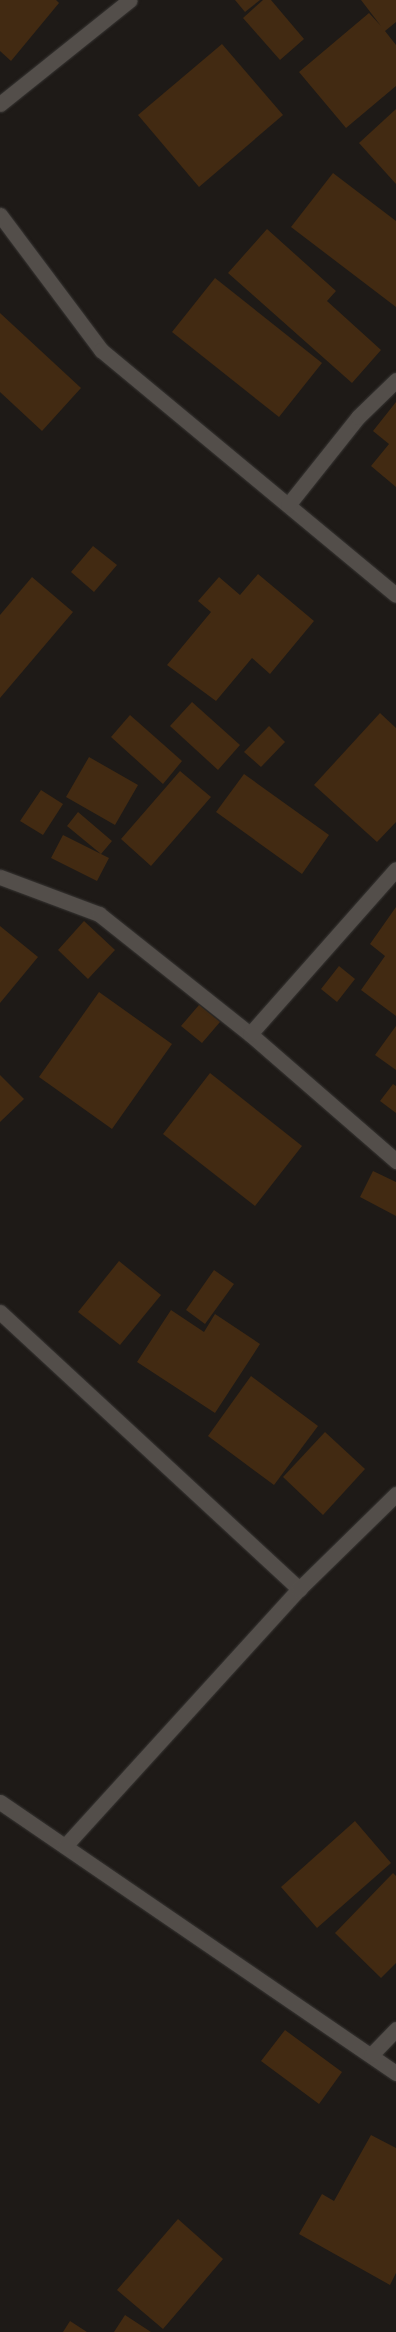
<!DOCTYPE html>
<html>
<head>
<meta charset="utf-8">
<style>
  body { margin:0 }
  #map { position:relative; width:396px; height:2332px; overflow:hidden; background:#1e1a17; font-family:"Nunito Sans",sans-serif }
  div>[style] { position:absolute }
  .building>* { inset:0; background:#422a12 }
  .roads { filter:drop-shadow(0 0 1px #373533) drop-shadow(0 0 1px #373533) }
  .minor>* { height:15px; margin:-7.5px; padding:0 7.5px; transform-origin:7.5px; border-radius:7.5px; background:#534e4a }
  span { translate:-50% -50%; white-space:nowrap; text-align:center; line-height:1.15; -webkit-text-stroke:5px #1e1a17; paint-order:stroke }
</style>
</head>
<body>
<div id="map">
  <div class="building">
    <i style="clip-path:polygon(0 0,56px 0,59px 3px,11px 61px,0 51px)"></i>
    <i style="clip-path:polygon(235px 0,260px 0,245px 12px)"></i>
    <i style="clip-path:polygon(263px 0,271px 0,304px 39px,280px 60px,243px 18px)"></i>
    <i style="clip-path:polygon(361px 0,396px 0,396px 22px,385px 31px,396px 45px,396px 86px,346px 128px,299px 72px,369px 13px,381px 26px)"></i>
    <i style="clip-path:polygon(222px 44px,283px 115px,199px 187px,138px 115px)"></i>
    <i style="clip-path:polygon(396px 109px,396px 184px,359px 143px)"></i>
    <i style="clip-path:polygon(333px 173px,396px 221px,396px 307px,291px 227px)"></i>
    <i style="clip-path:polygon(267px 229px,336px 291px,327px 301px,381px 350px,352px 383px,228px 273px)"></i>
    <i style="clip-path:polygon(215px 278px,322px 363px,279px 417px,172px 332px)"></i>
    <i style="clip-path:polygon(0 313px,81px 388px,42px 431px,0 392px)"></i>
    <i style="clip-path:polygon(396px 402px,396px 487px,371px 466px,389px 444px,373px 431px)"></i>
    <i style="clip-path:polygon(93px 546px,117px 565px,94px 592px,71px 572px)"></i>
    <i style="clip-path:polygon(258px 574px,314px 621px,270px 674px,252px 658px,216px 701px,167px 665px,211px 612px,198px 601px,219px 577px,240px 595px)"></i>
    <i style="clip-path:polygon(32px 577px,73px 612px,0 698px,0 615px)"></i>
    <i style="clip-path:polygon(192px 702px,240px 745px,218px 770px,170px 726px)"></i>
    <i style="clip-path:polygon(380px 713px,396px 728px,396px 822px,377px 842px,314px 785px)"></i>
    <i style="clip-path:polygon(130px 715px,182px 761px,163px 784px,111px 737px)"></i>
    <i style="clip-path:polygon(269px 726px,285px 742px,261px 767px,244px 752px)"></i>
    <i style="clip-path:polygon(89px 757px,138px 785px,115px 825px,66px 797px)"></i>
    <i style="clip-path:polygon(180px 771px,211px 797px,151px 866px,121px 839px)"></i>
    <i style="clip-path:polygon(244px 774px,329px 835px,302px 874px,216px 812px)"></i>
    <i style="clip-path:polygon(41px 790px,63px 804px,43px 835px,20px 821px)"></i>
    <i style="clip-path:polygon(78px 812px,112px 841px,101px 854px,109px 858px,97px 881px,51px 858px,63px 835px,101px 854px,67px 826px)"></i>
    <i style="clip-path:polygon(396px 907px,396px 1016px,361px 990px,385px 956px,370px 944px)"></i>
    <i style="clip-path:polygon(84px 921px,115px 950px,88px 979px,58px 950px)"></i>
    <i style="clip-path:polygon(0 926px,38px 957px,0 1003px)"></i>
    <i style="clip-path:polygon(339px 966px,355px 979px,337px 1002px,321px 989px)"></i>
    <i style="clip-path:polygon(99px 992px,172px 1044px,112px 1129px,39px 1077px)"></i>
    <i style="clip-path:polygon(199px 1005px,220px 1022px,202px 1043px,181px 1026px)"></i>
    <i style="clip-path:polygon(396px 1026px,396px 1070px,375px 1055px)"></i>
    <i style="clip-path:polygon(210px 1073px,302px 1146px,255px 1206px,163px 1134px)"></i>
    <i style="clip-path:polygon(0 1075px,24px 1099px,0 1122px)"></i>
    <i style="clip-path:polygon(393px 1084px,396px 1086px,396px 1113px,380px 1101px)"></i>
    <i style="clip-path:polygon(373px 1171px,396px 1182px,396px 1216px,360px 1197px)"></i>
    <i style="clip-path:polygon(119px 1261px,161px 1295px,120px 1345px,78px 1312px)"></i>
    <i style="clip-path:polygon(214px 1270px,234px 1284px,205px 1324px,186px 1310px)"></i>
    <i style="clip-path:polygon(171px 1310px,204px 1332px,215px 1314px,260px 1344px,215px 1413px,137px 1362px)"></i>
    <i style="clip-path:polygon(251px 1376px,318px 1426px,274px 1485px,208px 1436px)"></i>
    <i style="clip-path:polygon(325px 1432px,365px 1469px,323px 1515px,283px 1477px)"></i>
    <i style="clip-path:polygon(355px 1821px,391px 1863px,317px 1928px,281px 1887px)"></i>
    <i style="clip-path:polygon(393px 1873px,396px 1876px,396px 1963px,381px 1978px,335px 1933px)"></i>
    <i style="clip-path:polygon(285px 2030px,342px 2072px,319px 2104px,261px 2061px)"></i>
    <i style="clip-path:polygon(371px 2135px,396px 2148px,396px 2273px,390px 2285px,299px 2234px,322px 2194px,334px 2201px)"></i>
    <i style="clip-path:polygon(178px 2219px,223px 2259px,163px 2329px,117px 2290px)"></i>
    <i style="clip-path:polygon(125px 2315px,151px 2332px,114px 2332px)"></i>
    <i style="clip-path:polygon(70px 2321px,87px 2332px,63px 2332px)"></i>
  </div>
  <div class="roads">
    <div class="minor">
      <i style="left:0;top:104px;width:166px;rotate:-38.7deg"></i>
      <i style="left:0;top:215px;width:169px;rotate:53.2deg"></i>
      <i style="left:101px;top:350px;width:383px;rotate:39.7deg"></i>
      <i style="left:288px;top:505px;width:112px;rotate:-51.5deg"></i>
      <i style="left:358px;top:417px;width:53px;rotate:-44.2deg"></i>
      <i style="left:0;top:877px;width:106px;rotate:20.5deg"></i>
      <i style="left:99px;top:914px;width:193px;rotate:38.5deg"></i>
      <i style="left:250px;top:1034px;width:194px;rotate:41deg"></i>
      <i style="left:250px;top:1034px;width:220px;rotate:-48.5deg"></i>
      <i style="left:0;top:1312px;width:408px;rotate:42.8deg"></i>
      <i style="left:0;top:1802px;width:480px;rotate:34.4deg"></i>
      <i style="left:65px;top:1846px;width:348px;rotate:-47.7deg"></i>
      <i style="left:299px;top:1589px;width:136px;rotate:-44.4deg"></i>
      <i style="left:371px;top:2055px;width:36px;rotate:-46deg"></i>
    </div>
  </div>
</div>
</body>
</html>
